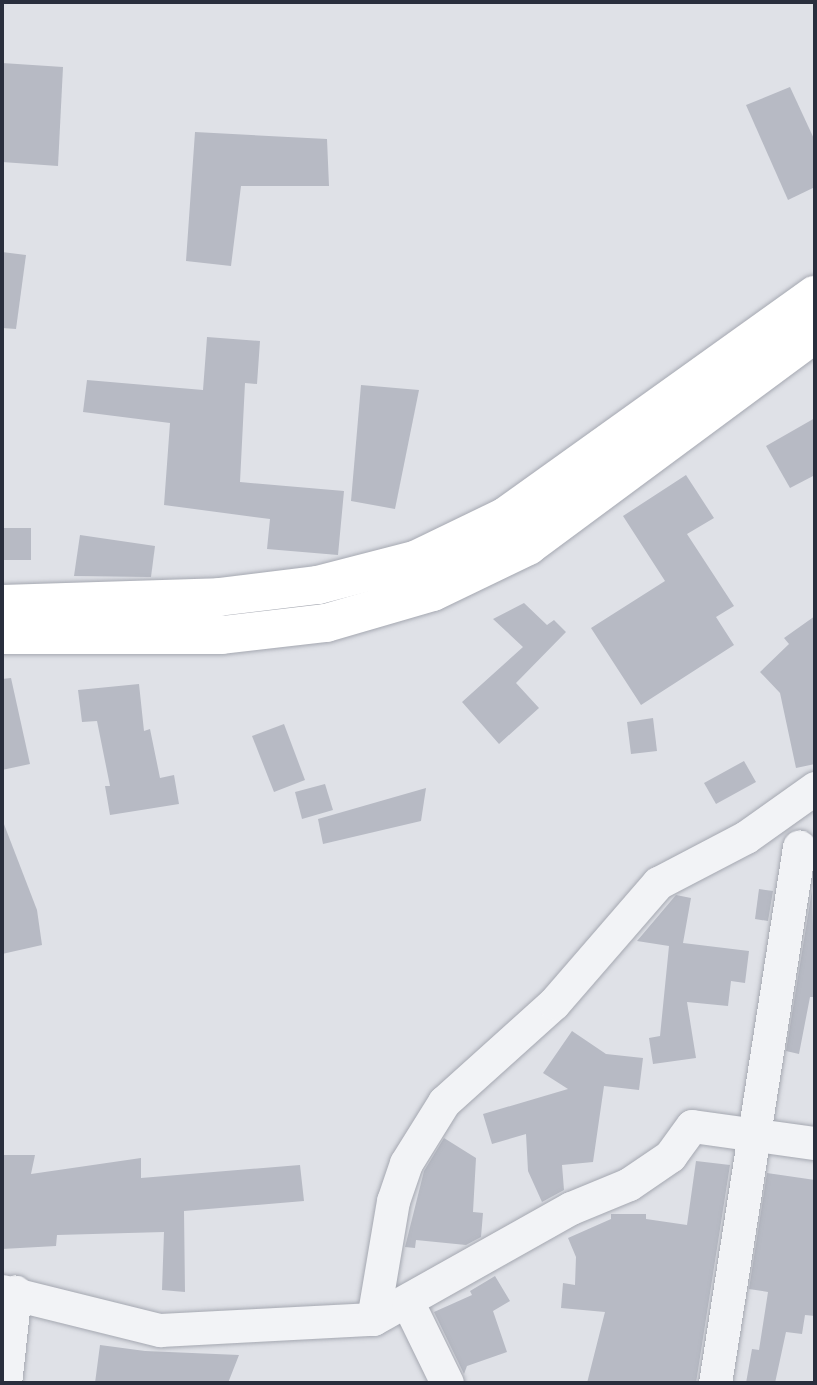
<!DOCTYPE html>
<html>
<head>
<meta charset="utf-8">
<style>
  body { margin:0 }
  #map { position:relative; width:817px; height:1385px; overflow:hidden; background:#dfe1e7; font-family:"Alegreya Sans",sans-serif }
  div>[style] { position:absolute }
  .building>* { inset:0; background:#b7bac4 }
  .roads { filter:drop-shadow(0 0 2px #a5a8b1) drop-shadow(0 0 2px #a5a8b1) }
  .minor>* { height:33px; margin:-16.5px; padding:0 16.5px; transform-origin:16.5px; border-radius:16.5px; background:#f2f3f6 }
  .major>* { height:38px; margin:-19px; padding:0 19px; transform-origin:19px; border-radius:19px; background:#fff }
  span { translate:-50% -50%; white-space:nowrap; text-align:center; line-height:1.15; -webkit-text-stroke:5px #eff0f5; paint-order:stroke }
  .frame { position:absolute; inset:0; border:4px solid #292e3d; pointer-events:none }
</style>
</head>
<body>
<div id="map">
  <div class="building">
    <i style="clip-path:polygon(2px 63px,63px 67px,58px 166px,2px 162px)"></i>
    <i style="clip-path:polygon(790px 87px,815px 141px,815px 187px,788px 200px,746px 105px)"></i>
    <i style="clip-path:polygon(195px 132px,327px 139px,329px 186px,241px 186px,231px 266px,186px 261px)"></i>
    <i style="clip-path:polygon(2px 252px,26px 255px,16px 329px,2px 328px)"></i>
    <i style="clip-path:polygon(207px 337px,260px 341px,257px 384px,245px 383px,240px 482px,344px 491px,338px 555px,267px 549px,270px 519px,164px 505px,170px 423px,83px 412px,87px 380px,203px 390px)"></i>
    <i style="clip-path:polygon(361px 385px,419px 390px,395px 509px,351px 501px)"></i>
    <i style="clip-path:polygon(815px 418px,815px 475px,790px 488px,766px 446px)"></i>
    <i style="clip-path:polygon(686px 475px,714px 518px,687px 534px,734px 606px,716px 617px,734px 645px,641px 705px,591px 628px,665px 581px,623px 516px)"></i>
    <i style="clip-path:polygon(2px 528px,31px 528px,31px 560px,2px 560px)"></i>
    <i style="clip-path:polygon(80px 535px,155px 546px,151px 577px,74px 576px)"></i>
    <i style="clip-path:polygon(524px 603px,547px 625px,554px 620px,566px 632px,516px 683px,539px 708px,499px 744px,462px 702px,523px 647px,493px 619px)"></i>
    <i style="clip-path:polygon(815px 616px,815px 764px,796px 768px,780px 693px,760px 672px,789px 644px,784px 638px)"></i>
    <i style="clip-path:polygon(11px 678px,30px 764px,2px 770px,2px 679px)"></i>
    <i style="clip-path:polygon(139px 684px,144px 731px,150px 729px,160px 778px,174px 775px,179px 804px,110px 815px,105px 786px,110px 786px,97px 721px,82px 722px,78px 690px)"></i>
    <i style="clip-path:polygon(653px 718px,657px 751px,631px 754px,627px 722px)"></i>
    <i style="clip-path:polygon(284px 724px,305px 780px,274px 792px,252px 736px)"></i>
    <i style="clip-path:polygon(744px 761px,756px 782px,716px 804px,704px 783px)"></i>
    <i style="clip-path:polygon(325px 784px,333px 810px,302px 819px,295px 792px)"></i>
    <i style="clip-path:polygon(426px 788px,421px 821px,323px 844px,318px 819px)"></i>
    <i style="clip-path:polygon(2px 819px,37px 910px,42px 945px,2px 954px)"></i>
    <i style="clip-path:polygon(759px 889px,773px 891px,768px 921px,755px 919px)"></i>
    <i style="clip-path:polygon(812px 890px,815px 997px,810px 997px,799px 1054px,786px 1051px)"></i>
    <i style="clip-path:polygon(676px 895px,691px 898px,683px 943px,749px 951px,745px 983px,731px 981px,728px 1006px,687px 1002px,696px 1058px,653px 1064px,649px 1038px,660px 1036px,669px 946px,637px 941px)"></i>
    <i style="clip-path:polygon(572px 1031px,606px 1054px,643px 1058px,639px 1090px,604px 1086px,593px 1162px,562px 1165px,564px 1190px,542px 1202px,528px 1171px,526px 1134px,492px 1144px,483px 1114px,568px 1089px,543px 1073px)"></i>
    <i style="clip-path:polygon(444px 1138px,476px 1158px,473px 1212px,483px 1213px,481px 1237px,466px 1245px,416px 1240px,415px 1248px,405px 1247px,424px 1171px)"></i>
    <i style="clip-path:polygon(2px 1155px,35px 1155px,31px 1174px,141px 1158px,141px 1178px,300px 1165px,304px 1201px,184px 1211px,185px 1292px,162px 1290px,164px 1232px,57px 1235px,56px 1246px,2px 1249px)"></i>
    <i style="clip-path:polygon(696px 1161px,730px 1165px,696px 1383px,587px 1383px,605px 1312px,561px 1308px,563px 1283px,575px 1285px,576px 1257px,568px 1238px,611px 1219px,611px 1214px,646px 1214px,646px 1219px,687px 1225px)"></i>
    <i style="clip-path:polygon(767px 1173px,815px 1180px,815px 1316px,805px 1315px,802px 1334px,786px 1332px,775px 1383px,746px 1383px,752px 1349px,759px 1350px,768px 1292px,749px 1289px)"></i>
    <i style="clip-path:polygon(495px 1276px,510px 1301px,493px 1311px,507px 1352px,467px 1366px,464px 1374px,434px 1312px,472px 1295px,470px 1291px)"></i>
    <i style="clip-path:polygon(100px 1345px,145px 1351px,239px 1355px,228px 1383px,95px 1383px)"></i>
  </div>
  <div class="roads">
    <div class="minor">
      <i style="left:2px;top:1291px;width:163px;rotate:13.9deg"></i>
      <i style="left:160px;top:1330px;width:213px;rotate:-3deg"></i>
      <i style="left:373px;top:1319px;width:227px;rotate:-29.3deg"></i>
      <i style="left:571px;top:1208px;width:63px;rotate:-22.5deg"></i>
      <i style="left:629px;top:1184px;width:50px;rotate:-34.3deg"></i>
      <i style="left:670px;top:1156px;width:37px;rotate:-54deg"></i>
      <i style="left:692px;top:1126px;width:124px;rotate:7.9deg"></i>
      <i style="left:408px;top:1303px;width:89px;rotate:64deg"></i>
      <i style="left:373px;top:1319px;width:120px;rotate:-80.4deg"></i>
      <i style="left:393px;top:1201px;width:40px;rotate:-71.1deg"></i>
      <i style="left:406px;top:1163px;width:72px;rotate:-58.1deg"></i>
      <i style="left:444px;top:1102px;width:148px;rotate:-42deg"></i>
      <i style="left:554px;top:1003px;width:159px;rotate:-49.1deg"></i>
      <i style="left:658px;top:883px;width:99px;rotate:-27.6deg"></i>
      <i style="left:746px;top:837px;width:85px;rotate:-35.4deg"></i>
      <i style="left:5px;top:1383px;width:92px;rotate:-83.7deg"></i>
      <i style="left:715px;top:1383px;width:543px;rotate:-81.09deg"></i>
    </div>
    <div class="major">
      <i style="left:2px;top:604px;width:217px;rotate:-1.8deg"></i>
      <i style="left:219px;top:597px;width:100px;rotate:-6.9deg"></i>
      <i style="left:318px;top:585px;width:100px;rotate:-14.5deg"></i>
      <i style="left:415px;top:560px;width:101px;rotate:-25.8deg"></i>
      <i style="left:506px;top:516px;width:380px;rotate:-35.6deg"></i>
      <i style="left:2px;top:635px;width:220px"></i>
      <i style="left:222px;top:635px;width:105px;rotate:-6.6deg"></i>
      <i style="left:326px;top:623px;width:111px;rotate:-16.2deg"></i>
      <i style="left:433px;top:592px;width:106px;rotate:-25.8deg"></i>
      <i style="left:528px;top:546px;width:357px;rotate:-36.5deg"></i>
    </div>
  </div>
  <div class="frame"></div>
</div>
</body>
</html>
